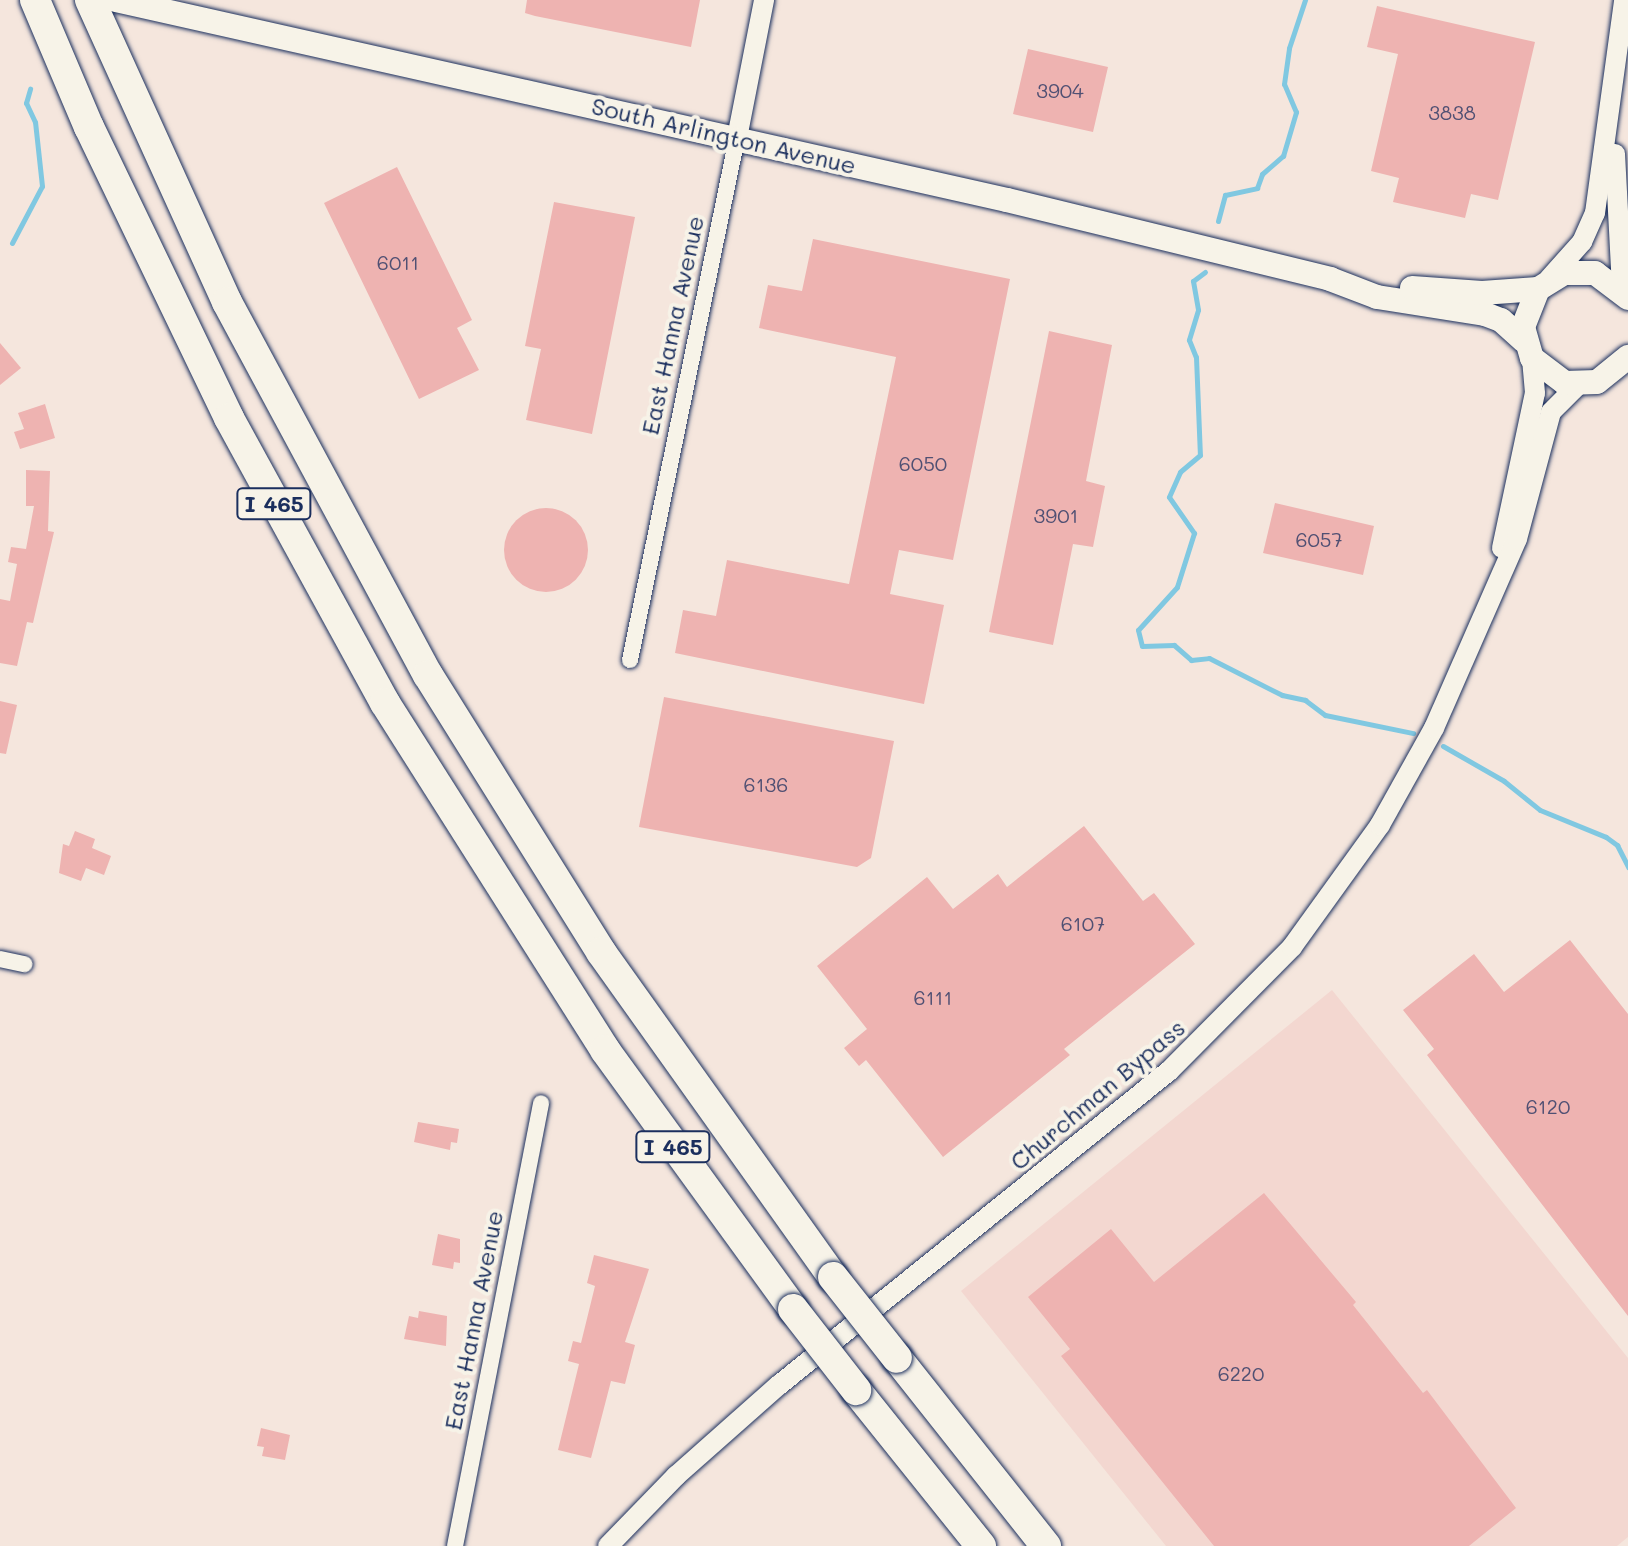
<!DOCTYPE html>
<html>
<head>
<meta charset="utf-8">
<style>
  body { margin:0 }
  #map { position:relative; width:1628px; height:1546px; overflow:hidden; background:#f5e6dd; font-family:Mali,sans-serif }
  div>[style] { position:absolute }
  .built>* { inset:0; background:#f3d7d0 }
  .stream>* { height:5px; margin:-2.5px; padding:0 2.5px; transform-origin:2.5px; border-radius:2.5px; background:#80c8e1 }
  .building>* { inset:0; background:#eeb3b1 }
  .round { border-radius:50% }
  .roads { filter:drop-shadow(0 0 2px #1b2f5e) drop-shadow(0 0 2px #1b2f5e) }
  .minor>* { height:16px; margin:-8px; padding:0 8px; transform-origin:8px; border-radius:8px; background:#f7f3e8 }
  .tertiary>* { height:20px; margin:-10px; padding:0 10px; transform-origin:10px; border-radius:10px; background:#f7f3e8 }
  .secondary>* { height:24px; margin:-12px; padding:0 12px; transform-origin:12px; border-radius:12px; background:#f7f3e8 }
  .motorway>* { height:30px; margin:-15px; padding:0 15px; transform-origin:15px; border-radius:15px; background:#f7f3e8 }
  .bridges { filter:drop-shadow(0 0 2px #1b2f5e) drop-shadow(0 0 2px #1b2f5e) }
  .motorway-bridge>* { height:30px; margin:-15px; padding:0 15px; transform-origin:15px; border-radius:15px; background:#f7f3e8 }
  span { translate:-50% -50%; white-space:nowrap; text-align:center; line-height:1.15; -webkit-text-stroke:8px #f7f3e8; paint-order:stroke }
  .number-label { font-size:20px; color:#505073 }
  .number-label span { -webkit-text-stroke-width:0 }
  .shield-label span { padding:2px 6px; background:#f7f3e8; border:2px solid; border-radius:6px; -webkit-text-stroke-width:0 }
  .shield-label { font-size:22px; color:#1b2f5e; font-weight:700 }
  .street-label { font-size:24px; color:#1b2f5e }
</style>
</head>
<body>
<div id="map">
  <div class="built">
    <i style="clip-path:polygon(1332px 990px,1628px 1358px,1628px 1537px,1617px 1546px,1166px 1546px,961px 1291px)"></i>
  </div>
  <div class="stream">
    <i style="left:1218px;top:221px;width:27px;rotate:-75deg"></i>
    <i style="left:1225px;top:195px;width:33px;rotate:-12deg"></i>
    <i style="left:1257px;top:188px;width:15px;rotate:-70deg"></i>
    <i style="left:1262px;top:174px;width:28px;rotate:-41deg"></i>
    <i style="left:1283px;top:156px;width:46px;rotate:-73.5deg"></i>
    <i style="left:1296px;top:112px;width:30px;rotate:-113deg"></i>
    <i style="left:1284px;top:84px;width:36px;rotate:-82deg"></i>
    <i style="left:1289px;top:48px;width:51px;rotate:-71.6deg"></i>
    <i style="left:12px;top:243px;width:64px;rotate:-62.2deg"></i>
    <i style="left:42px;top:186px;width:64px;rotate:-96.2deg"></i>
    <i style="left:35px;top:122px;width:21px;rotate:-115deg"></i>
    <i style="left:26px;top:103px;width:15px;rotate:-74deg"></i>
    <i style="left:1205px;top:272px;width:15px;rotate:143deg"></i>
    <i style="left:1193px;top:281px;width:29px;rotate:80deg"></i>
    <i style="left:1198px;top:310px;width:31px;rotate:107deg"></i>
    <i style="left:1189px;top:340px;width:18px;rotate:68deg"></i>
    <i style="left:1196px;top:357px;width:98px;rotate:87.7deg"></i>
    <i style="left:1200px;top:455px;width:26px;rotate:140deg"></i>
    <i style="left:1180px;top:472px;width:27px;rotate:114deg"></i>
    <i style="left:1169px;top:497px;width:44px;rotate:55.2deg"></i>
    <i style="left:1194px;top:533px;width:57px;rotate:107.5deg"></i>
    <i style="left:1177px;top:587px;width:58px;rotate:132.2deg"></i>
    <i style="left:1138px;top:630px;width:16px;rotate:76deg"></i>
    <i style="left:1142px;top:646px;width:32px;rotate:-2deg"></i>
    <i style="left:1174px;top:645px;width:23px;rotate:41deg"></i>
    <i style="left:1191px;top:660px;width:18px;rotate:-6deg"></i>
    <i style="left:1209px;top:658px;width:82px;rotate:26.9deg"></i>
    <i style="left:1282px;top:695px;width:24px;rotate:12deg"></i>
    <i style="left:1305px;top:700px;width:25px;rotate:37deg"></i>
    <i style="left:1325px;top:715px;width:90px;rotate:11.6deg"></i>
    <i style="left:1443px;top:746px;width:70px;rotate:29.8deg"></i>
    <i style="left:1504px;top:781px;width:46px;rotate:38.9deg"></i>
    <i style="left:1540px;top:810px;width:71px;rotate:22.2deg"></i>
    <i style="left:1606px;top:837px;width:14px;rotate:36deg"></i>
    <i style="left:1617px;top:845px;width:25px;rotate:63deg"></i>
  </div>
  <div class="building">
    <i style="clip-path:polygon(527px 0,700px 0,691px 47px,535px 16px,525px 13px)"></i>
    <i style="clip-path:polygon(1377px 6px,1535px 42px,1498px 200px,1471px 194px,1465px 218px,1393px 202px,1399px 178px,1371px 171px,1398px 54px,1367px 47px)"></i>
    <i style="clip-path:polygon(1028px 49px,1108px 67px,1093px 132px,1013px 114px)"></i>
    <i style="clip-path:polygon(397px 167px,472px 320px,457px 328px,479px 370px,419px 399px,324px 203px)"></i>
    <i style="clip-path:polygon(554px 202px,635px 217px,592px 434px,526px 420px,541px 349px,525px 346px)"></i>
    <i style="clip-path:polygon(813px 239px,1010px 279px,953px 560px,899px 550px,890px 594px,944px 605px,924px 704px,675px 653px,683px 610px,716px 616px,727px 560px,849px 584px,896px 357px,759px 328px,768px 285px,802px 291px)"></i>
    <i style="clip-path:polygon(1049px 331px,1112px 345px,1086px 481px,1105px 486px,1093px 547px,1073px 544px,1053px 645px,989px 632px)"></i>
    <i style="clip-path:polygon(0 343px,21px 368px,0 385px)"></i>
    <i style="clip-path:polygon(45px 404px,55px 438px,20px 449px,14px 432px,24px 429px,18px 413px)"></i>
    <i style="clip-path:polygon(26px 470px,50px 471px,48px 531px,54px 532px,33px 623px,27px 622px,17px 666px,0 663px,0 599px,10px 601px,17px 564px,8px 562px,11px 547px,26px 549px,34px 506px,26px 506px)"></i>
    <i style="clip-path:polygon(1275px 503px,1374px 526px,1363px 575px,1263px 553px)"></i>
    <i class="round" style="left:504px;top:508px;width:84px;height:84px"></i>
    <i style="clip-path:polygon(664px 697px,894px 741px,871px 858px,857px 867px,639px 827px)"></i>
    <i style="clip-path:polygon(0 701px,17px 705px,6px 754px,0 753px)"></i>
    <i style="clip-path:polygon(1084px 826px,1143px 901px,1154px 893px,1195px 944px,1064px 1049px,1070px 1055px,943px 1157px,866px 1060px,859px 1066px,844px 1048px,867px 1029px,817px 966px,927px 877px,953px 909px,998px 874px,1007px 887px)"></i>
    <i style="clip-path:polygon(75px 831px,95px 839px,92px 848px,111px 856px,104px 875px,86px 868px,81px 881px,59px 873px,63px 844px,69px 846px)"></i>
    <i style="clip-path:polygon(1570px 940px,1628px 1014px,1628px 1316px,1427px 1055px,1434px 1049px,1403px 1010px,1474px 954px,1504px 992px)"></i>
    <i style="clip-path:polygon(418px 1122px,459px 1129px,457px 1143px,451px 1142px,450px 1150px,414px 1142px)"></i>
    <i style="clip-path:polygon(1264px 1193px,1356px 1302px,1353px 1305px,1423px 1393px,1427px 1390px,1516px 1508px,1469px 1546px,1214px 1546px,1061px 1356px,1070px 1349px,1028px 1297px,1111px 1229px,1154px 1282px)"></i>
    <i style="clip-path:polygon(438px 1234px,460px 1239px,460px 1263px,454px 1262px,453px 1269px,432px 1265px)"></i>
    <i style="clip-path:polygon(594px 1255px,649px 1269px,625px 1342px,635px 1345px,625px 1384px,611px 1381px,591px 1458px,558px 1450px,579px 1364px,568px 1361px,573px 1341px,581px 1343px,595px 1286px,587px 1283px)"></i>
    <i style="clip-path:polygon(419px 1311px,447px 1316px,446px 1346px,404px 1339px,409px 1316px,418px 1318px)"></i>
    <i style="clip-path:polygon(261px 1428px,290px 1435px,285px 1460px,262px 1456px,264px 1447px,257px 1446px)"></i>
  </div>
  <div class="roads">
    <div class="minor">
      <i style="left:630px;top:660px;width:533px;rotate:-78.42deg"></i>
      <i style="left:0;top:959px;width:25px;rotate:12deg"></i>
      <i style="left:455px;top:1546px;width:451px;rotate:-79deg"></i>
    </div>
    <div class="tertiary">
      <i style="left:737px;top:138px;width:141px;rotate:-78.9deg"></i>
      <i style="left:1615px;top:154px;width:135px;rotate:87deg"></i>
      <i style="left:1549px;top:279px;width:50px;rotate:-48.3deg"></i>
      <i style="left:1582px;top:242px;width:32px;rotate:-66deg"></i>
      <i style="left:1595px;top:213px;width:215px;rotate:-82.2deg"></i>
      <i style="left:1502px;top:548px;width:158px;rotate:-78deg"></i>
      <i style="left:1535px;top:393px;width:35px;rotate:-95deg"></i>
      <i style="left:608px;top:1546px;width:98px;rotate:-45.8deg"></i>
      <i style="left:676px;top:1476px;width:137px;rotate:-41.5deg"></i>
      <i style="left:779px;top:1385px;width:501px;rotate:-38.84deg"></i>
      <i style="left:1169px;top:1071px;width:175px;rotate:-45.2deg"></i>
      <i style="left:1292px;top:947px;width:150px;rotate:-54.2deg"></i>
      <i style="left:1380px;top:825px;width:111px;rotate:-60.9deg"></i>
      <i style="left:1434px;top:728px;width:206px;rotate:-66.3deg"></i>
      <i style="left:1517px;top:539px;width:131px;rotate:-75deg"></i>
      <i style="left:1551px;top:412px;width:38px;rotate:-45deg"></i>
    </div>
    <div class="secondary">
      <i style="left:116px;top:0;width:913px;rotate:12.65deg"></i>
      <i style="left:1007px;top:200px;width:333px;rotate:13.7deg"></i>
      <i style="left:1330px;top:279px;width:50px;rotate:21deg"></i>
      <i style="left:1377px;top:297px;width:109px;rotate:8.9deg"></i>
      <i style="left:1485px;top:314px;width:17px;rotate:21deg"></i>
      <i style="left:1501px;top:320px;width:31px;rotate:42deg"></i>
      <i style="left:1412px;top:288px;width:70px;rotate:4.1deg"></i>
      <i style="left:1482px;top:293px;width:56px;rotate:-4.1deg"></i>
      <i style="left:1628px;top:298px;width:41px;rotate:-142.9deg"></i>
      <i style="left:1595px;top:273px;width:31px;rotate:180deg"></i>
      <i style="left:1564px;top:273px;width:31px;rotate:148deg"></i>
      <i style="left:1538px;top:289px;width:41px;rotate:111.5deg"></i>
      <i style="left:1523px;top:327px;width:32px;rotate:74deg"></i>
      <i style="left:1532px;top:358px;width:41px;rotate:37.1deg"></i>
      <i style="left:1565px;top:383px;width:32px;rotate:-2deg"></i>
      <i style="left:1597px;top:382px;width:40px;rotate:-39deg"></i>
    </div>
    <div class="motorway">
      <i style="left:35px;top:0;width:138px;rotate:67deg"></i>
      <i style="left:89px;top:127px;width:323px;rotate:64.3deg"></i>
      <i style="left:229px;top:418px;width:325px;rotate:61.3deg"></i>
      <i style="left:385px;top:703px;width:411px;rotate:57.6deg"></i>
      <i style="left:605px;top:1050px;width:320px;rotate:54deg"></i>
      <i style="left:90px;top:0;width:332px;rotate:65.6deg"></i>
      <i style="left:227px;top:302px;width:424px;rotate:61.7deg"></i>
      <i style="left:428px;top:675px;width:327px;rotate:58deg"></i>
      <i style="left:601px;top:952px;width:399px;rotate:54.5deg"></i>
      <i style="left:897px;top:1358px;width:240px;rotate:51.6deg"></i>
      <i style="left:856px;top:1390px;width:200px;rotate:51.3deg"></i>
    </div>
  </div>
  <div class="bridges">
    <div class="motorway-bridge">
      <i style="left:833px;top:1277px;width:103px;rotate:51.7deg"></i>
      <i style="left:793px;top:1309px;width:103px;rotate:52.1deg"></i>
    </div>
  </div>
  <div class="number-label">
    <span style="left:1060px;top:90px">3904</span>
    <span style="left:1452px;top:112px">3838</span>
    <span style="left:398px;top:262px">6011</span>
    <span style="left:923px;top:463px">6050</span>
    <span style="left:1056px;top:515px">3901</span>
    <span style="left:1319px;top:539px">6057</span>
    <span style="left:766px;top:784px">6136</span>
    <span style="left:1083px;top:923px">6107</span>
    <span style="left:933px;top:997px">6111</span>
    <span style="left:1548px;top:1106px">6120</span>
    <span style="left:1241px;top:1373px">6220</span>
  </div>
  <div class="shield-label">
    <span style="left:274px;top:504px">I 465</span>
    <span style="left:673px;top:1147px">I 465</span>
  </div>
  <div class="street-label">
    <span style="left:724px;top:135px;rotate:13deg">South Arlington Avenue</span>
    <span style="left:672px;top:325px;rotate:-78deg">East Hanna Avenue</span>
    <span style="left:1097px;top:1094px;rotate:-40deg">Churchman Bypass</span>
    <span style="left:473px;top:1320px;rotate:-79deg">East Hanna Avenue</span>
  </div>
</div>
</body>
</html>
